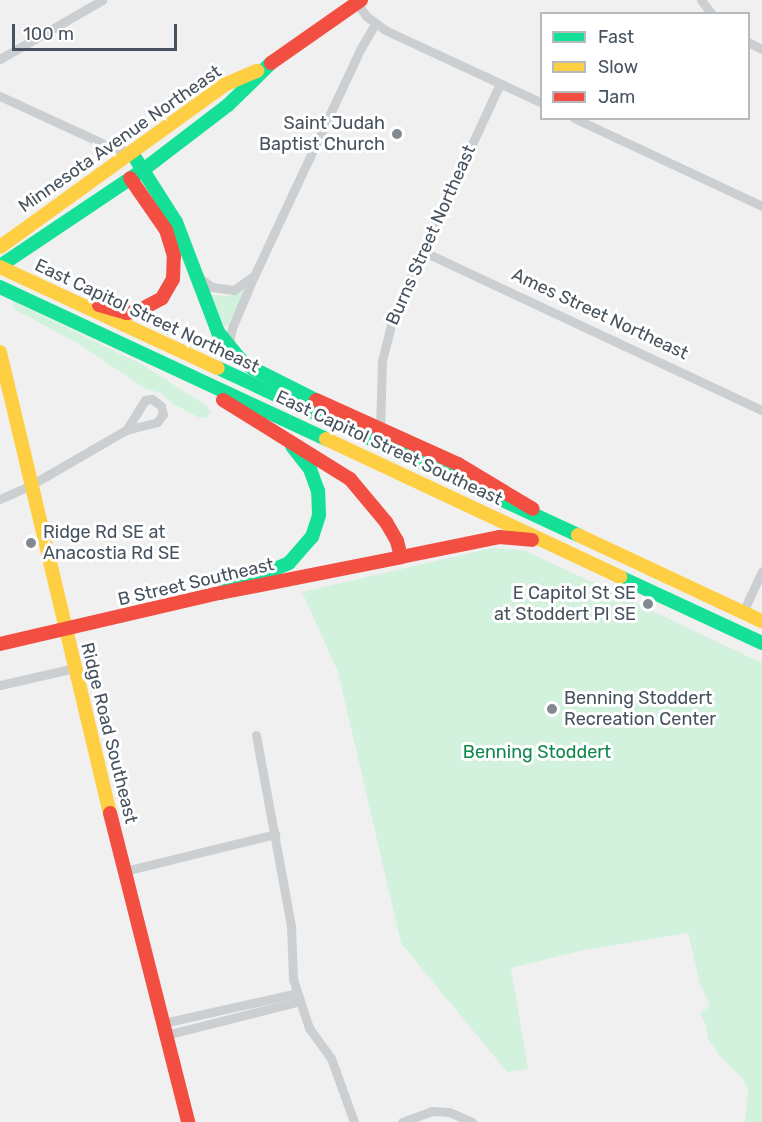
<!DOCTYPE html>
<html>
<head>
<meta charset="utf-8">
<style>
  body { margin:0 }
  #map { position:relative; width:762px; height:1122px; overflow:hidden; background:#f1f0f0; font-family:Rubik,sans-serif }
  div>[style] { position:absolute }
  .green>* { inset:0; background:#d3f2de }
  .street>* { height:9px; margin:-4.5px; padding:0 4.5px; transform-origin:4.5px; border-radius:4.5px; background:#cccfd1 }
  .fast>* { height:14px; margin:-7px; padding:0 7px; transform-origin:7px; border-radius:7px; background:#16e098 }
  .slow>* { height:14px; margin:-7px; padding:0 7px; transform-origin:7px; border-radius:7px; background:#ffcf43 }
  .jam>* { height:14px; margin:-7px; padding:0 7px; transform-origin:7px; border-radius:7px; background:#f24e42 }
  .dots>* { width:16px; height:16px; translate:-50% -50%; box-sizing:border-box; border:3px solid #fff; border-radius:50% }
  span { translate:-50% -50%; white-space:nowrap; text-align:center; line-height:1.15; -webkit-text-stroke:6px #fff; paint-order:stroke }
  .poi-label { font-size:18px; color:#46525e }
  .right { translate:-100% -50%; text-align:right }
  .left { translate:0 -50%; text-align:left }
  .street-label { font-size:18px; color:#46525e }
  .park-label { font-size:18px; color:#0f874b }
  .legend { position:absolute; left:540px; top:12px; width:210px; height:108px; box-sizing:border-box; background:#fff; border:2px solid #b5babf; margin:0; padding:8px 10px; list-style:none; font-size:18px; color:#46525e }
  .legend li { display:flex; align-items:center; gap:12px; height:30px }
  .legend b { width:30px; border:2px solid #b5babf }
  .scale { position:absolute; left:12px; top:24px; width:165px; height:27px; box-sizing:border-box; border:3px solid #46525e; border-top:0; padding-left:8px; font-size:18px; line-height:21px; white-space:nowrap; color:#46525e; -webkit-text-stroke:4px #fff; paint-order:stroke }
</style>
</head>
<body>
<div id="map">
  <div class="green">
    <i style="clip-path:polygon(244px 291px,230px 324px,224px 327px,210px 295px,228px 296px)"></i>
    <i style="clip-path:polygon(12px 301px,143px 365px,207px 406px,211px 412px,206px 418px,200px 418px,173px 404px,161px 393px,146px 389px,79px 344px,14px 309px)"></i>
    <i style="clip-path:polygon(492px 548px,524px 550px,762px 663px,762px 1122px,745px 1122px,748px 1089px,742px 1078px,719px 1055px,708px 1039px,706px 1026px,700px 1013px,710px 1006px,700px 984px,688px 933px,579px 951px,511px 968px,528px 1069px,507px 1072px,401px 943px,338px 672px,302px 592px)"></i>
  </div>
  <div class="street">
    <i style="left:701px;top:0;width:18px;rotate:52deg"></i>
    <i style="left:357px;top:3px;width:16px;rotate:55deg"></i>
    <i style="left:366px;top:16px;width:24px;rotate:36deg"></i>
    <i style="left:385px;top:30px;width:173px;rotate:24.9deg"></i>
    <i style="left:748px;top:42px;width:16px;rotate:27deg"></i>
    <i style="left:0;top:59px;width:118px;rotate:-30deg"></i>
    <i style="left:0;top:96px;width:119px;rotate:24.8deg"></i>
    <i style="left:108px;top:146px;width:25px;rotate:16deg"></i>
    <i style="left:574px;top:118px;width:208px;rotate:25.1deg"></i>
    <i style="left:422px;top:251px;width:375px;rotate:25.1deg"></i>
    <i style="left:198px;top:277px;width:17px;rotate:36deg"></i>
    <i style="left:212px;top:287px;width:22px;rotate:8deg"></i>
    <i style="left:234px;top:290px;width:22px;rotate:-36deg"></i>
    <i style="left:228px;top:346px;width:18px;rotate:-77deg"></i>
    <i style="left:232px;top:328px;width:56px;rotate:-67.1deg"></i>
    <i style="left:254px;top:276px;width:252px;rotate:-64.9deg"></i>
    <i style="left:361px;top:48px;width:28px;rotate:-60deg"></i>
    <i style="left:380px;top:429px;width:68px;rotate:-88.3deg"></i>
    <i style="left:382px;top:361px;width:49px;rotate:-76deg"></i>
    <i style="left:394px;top:313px;width:252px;rotate:-65.2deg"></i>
    <i style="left:0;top:499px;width:34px;rotate:-24deg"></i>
    <i style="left:31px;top:485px;width:110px;rotate:-30.1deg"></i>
    <i style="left:126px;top:430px;width:32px;rotate:-14deg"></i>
    <i style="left:157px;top:422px;width:10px;rotate:-53deg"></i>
    <i style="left:163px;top:414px;width:8px;rotate:-104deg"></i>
    <i style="left:161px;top:406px;width:11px;rotate:-142deg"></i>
    <i style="left:152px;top:399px;width:7px;rotate:172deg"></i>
    <i style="left:145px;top:400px;width:36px;rotate:122deg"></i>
    <i style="left:743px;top:612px;width:45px;rotate:-65.1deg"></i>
    <i style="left:0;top:685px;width:76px;rotate:-12.9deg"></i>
    <i style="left:256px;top:735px;width:194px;rotate:79.6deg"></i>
    <i style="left:291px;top:926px;width:53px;rotate:87.8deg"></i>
    <i style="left:293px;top:979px;width:52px;rotate:71.9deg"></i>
    <i style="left:309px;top:1028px;width:37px;rotate:54deg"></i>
    <i style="left:331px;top:1058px;width:68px;rotate:70.2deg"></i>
    <i style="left:125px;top:871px;width:155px;rotate:-13.8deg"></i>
    <i style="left:163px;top:1023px;width:137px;rotate:-12.6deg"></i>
    <i style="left:166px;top:1035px;width:138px;rotate:-14.2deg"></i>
    <i style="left:402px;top:1122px;width:32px;rotate:-20deg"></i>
    <i style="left:432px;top:1111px;width:17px;rotate:3deg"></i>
    <i style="left:449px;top:1112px;width:25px;rotate:23deg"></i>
  </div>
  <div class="fast">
    <i style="left:132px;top:153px;width:82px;rotate:57.5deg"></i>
    <i style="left:176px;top:222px;width:118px;rotate:69.1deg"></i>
    <i style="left:218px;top:332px;width:35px;rotate:51deg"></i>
    <i style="left:240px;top:359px;width:17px;rotate:36deg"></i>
    <i style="left:254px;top:369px;width:69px;rotate:26.6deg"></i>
    <i style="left:0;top:266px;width:172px;rotate:-33.9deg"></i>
    <i style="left:143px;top:170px;width:107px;rotate:-37.4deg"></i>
    <i style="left:228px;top:105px;width:60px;rotate:-44.3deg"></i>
    <i style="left:0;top:287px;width:360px;rotate:25deg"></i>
    <i style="left:218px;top:368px;width:397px;rotate:24.9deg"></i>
    <i style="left:620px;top:577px;width:157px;rotate:24.9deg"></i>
    <i style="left:220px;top:593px;width:75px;rotate:-23.5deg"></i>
    <i style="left:289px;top:563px;width:35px;rotate:-49deg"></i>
    <i style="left:312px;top:537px;width:23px;rotate:-72deg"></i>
    <i style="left:319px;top:515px;width:24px;rotate:-92deg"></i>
    <i style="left:318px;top:491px;width:23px;rotate:-110deg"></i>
    <i style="left:310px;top:469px;width:29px;rotate:-128deg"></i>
  </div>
  <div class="slow">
    <i style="left:0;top:247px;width:279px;rotate:-35.8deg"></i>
    <i style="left:226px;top:84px;width:34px;rotate:-23deg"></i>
    <i style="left:0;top:267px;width:240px;rotate:24.9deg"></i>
    <i style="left:0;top:352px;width:474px;rotate:76.6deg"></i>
    <i style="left:326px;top:439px;width:325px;rotate:25.1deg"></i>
    <i style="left:578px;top:535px;width:203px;rotate:25.1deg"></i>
  </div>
  <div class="jam">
    <i style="left:271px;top:63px;width:110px;rotate:-35deg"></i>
    <i style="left:99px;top:305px;width:29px;rotate:16deg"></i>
    <i style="left:127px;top:313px;width:11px;rotate:-10deg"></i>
    <i style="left:138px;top:311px;width:27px;rotate:-28deg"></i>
    <i style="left:162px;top:298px;width:22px;rotate:-60deg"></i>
    <i style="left:173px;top:279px;width:23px;rotate:-88deg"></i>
    <i style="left:174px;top:256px;width:27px;rotate:-107deg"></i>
    <i style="left:166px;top:230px;width:63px;rotate:-124.7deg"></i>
    <i style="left:223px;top:400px;width:150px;rotate:31.9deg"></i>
    <i style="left:350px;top:479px;width:56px;rotate:50.1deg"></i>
    <i style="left:386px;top:522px;width:22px;rotate:60deg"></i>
    <i style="left:397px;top:541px;width:16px;rotate:76deg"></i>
    <i style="left:401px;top:557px;width:100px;rotate:-11.5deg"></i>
    <i style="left:499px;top:537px;width:33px;rotate:5deg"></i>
    <i style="left:316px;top:400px;width:156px;rotate:24.3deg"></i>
    <i style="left:458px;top:464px;width:87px;rotate:31deg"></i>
    <i style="left:0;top:644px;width:226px;rotate:-13.1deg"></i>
    <i style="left:220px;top:593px;width:185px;rotate:-11.2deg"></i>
    <i style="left:110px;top:813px;width:319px;rotate:75.8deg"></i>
  </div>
  <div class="dots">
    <i style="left:397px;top:134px;background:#828991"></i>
    <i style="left:31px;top:543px;background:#828991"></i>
    <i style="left:648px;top:604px;background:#828991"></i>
    <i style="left:552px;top:709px;background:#828991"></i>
  </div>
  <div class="poi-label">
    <span class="right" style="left:385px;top:134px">Saint Judah<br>Baptist Church</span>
    <span class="left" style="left:43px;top:543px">Ridge Rd SE at<br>Anacostia Rd SE</span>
    <span class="right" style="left:636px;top:604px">E Capitol St SE<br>at Stoddert Pl SE</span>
    <span class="left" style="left:564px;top:709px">Benning Stoddert<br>Recreation Center</span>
  </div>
  <div class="street-label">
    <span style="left:120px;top:139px;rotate:-35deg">Minnesota Avenue Northeast</span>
    <span style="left:431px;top:235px;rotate:-66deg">Burns Street Northeast</span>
    <span style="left:600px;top:314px;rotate:25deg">Ames Street Northeast</span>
    <span style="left:147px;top:316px;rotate:25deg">East Capitol Street Northeast</span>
    <span style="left:389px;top:448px;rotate:25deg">East Capitol Street Southeast</span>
    <span style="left:196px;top:582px;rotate:-13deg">B Street Southeast</span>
    <span style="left:109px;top:733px;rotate:76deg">Ridge Road Southeast</span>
  </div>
  <div class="park-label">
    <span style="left:537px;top:752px">Benning Stoddert</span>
  </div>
  <ul class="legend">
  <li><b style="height:8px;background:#16e098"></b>Fast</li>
  <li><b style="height:8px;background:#ffcf43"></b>Slow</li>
  <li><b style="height:8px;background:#f24e42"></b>Jam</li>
  </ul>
  <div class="scale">100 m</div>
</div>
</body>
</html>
